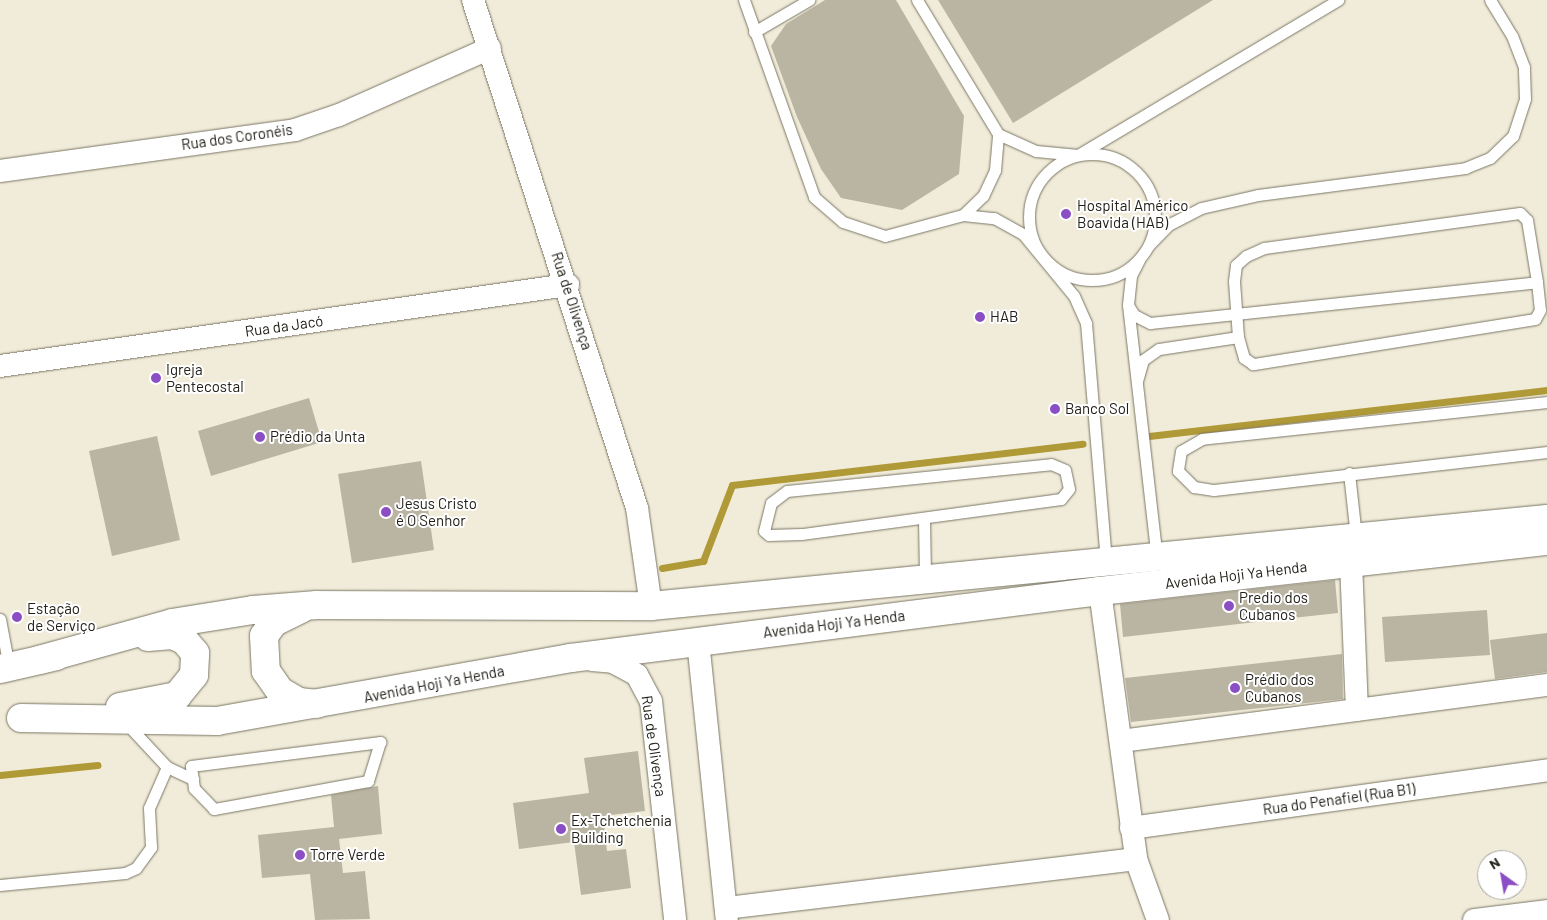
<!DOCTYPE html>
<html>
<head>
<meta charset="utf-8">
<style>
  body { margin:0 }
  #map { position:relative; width:1547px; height:920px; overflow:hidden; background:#f1ecd9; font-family:Barlow,sans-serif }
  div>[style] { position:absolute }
  .stream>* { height:7px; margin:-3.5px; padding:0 3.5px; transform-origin:3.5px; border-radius:3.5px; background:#b09937 }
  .building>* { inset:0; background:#bab5a3 }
  .roads { filter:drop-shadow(0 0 1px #7a7665) drop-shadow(0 0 1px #7a7665) }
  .lane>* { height:11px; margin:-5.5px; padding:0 5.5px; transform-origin:5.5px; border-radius:5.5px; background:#fff }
  .lane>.ring { margin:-5.5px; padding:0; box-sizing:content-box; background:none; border:11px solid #fff; border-radius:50% }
  .street>* { height:22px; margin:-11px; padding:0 11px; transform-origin:11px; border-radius:11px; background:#fff }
  .secondary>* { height:28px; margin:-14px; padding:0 14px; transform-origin:14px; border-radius:14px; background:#fff }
  .dots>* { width:14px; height:14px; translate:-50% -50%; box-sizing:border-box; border:2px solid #fff; border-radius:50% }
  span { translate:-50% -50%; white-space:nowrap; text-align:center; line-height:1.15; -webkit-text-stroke:4px #fff; paint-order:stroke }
  .street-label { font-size:15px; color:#222019 }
  .poi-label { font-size:15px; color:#222019 }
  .left { translate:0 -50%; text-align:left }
  .north { position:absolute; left:1477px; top:850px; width:50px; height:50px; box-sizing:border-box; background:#fff; border:1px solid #a7a6a3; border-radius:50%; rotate:328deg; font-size:14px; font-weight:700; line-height:20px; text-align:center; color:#222019 }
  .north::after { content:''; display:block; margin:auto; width:18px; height:22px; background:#8c4ec4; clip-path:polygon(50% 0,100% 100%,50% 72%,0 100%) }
</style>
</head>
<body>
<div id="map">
  <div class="stream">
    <i style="left:1149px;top:436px;width:401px;rotate:-6.6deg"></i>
    <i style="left:662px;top:568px;width:42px;rotate:-9.7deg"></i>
    <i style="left:703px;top:561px;width:81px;rotate:-69.1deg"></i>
    <i style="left:732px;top:485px;width:353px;rotate:-6.7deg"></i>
    <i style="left:0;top:775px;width:98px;rotate:-5.9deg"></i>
  </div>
  <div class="building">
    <i style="clip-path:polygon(825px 0,896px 0,964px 116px,959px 174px,902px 210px,841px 198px,821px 169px,797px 117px,771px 46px,786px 24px)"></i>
    <i style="clip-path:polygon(938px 0,1213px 0,1013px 123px)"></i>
    <i style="clip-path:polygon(309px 398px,322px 442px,211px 476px,198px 431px)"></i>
    <i style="clip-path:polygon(157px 436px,180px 540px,112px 556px,89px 451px)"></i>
    <i style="clip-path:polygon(421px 461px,434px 550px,352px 563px,338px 474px)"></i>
    <i style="clip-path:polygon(1335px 580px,1338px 613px,1123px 637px,1120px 604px)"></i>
    <i style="clip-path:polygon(1487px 610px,1490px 655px,1385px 662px,1382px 617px)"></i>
    <i style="clip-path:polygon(1547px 633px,1547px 672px,1495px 679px,1490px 640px)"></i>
    <i style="clip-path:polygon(1342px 654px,1343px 699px,1131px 722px,1125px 678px)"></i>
    <i style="clip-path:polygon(638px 751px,645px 811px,603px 816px,607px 851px,626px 849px,631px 888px,581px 895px,574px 842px,519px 849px,513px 803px,589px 793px,584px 758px)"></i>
    <i style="clip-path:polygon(378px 786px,382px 834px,339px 839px,343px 873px,365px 871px,370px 919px,315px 920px,310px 874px,262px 878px,258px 835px,334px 827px,331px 795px)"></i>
  </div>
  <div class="roads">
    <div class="lane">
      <i style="left:744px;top:0;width:209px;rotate:70.4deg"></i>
      <i style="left:814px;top:197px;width:38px;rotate:41deg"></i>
      <i style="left:843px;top:222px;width:44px;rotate:18.4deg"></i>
      <i style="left:885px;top:236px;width:81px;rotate:-15.1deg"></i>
      <i style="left:963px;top:215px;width:31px;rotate:6deg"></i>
      <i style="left:994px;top:218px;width:33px;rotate:29deg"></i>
      <i style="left:1023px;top:234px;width:80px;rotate:50.6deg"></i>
      <i style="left:1074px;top:296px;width:30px;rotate:66deg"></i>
      <i style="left:1086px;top:323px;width:239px;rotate:85.2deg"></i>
      <i style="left:917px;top:0;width:157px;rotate:58.8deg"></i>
      <i style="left:998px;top:134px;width:42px;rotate:24.1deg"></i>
      <i style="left:1036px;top:151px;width:42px;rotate:5.4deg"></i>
      <i style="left:1078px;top:155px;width:303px;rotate:-30.8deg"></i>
      <i style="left:754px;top:32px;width:64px;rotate:-30.2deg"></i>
      <i class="ring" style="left:1029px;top:154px;width:115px;height:115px"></i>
      <i style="left:1520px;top:213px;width:10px;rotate:45deg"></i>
      <i style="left:1527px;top:220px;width:63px;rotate:80.8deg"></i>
      <i style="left:1537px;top:282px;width:28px;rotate:84deg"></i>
      <i style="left:1540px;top:310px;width:10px;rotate:119deg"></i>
      <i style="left:1535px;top:319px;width:286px;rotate:170.9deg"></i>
      <i style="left:1253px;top:364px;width:11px;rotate:-146deg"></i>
      <i style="left:1244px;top:358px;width:22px;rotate:-106deg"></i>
      <i style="left:1238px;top:337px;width:56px;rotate:-94.1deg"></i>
      <i style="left:1234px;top:281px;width:16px;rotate:-83deg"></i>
      <i style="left:1236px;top:265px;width:13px;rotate:-42deg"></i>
      <i style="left:1246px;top:256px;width:20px;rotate:-24deg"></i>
      <i style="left:1264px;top:248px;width:258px;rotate:-7.8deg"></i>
      <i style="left:963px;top:215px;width:28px;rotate:-44deg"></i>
      <i style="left:983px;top:196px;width:29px;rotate:-65deg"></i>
      <i style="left:995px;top:170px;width:36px;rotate:-85deg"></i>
      <i style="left:1149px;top:245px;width:28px;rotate:-46deg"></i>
      <i style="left:1168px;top:225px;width:37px;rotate:-27deg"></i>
      <i style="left:1201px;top:208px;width:58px;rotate:-12.8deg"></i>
      <i style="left:1258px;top:195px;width:209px;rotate:-7.4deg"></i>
      <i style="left:1465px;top:168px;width:27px;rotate:-22deg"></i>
      <i style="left:1490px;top:158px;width:32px;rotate:-44deg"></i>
      <i style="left:1513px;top:136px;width:39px;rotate:-72deg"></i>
      <i style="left:1525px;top:99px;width:32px;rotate:-92deg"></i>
      <i style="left:1524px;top:67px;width:33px;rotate:-111deg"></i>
      <i style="left:1512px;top:36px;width:42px;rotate:-121.4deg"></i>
      <i style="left:1139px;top:260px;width:18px;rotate:117deg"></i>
      <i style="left:1131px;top:276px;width:29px;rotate:96deg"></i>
      <i style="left:1128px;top:305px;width:255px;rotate:83.5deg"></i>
      <i style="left:1128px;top:305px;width:12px;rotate:59deg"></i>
      <i style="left:1134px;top:315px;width:18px;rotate:27deg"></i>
      <i style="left:1150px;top:323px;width:389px;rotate:-6deg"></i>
      <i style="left:1137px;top:381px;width:22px;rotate:-74deg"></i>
      <i style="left:1143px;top:360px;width:19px;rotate:-35deg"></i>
      <i style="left:1159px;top:349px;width:80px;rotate:-8.6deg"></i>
      <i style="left:1547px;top:402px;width:347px;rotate:173.9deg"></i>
      <i style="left:1202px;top:439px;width:24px;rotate:150deg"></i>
      <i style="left:1181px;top:451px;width:20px;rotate:99deg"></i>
      <i style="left:1178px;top:471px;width:23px;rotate:45deg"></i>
      <i style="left:1194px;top:487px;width:20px;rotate:9deg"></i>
      <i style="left:1214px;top:490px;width:335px;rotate:-6.5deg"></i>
      <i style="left:1051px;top:464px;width:15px;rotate:23deg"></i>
      <i style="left:1065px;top:470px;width:19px;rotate:78deg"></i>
      <i style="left:1069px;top:489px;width:13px;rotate:129deg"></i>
      <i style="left:1061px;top:499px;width:262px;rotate:172.3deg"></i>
      <i style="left:801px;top:534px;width:32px;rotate:178deg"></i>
      <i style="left:769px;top:535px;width:6px;rotate:-141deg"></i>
      <i style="left:764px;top:531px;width:29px;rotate:-76deg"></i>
      <i style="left:771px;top:503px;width:20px;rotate:-37deg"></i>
      <i style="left:787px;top:491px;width:265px;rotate:-5.8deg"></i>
      <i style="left:1349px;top:473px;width:63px;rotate:83.7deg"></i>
      <i style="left:924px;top:519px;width:58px;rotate:89deg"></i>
      <i style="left:0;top:619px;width:49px;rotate:79.4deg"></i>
      <i style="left:126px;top:723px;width:60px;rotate:47deg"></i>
      <i style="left:167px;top:767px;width:29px;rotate:25deg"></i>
      <i style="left:380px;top:742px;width:41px;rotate:107.1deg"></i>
      <i style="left:368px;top:781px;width:157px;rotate:169.7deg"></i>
      <i style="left:214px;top:809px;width:29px;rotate:-134deg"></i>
      <i style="left:194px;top:788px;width:22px;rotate:-98deg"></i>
      <i style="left:191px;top:766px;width:191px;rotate:-7.2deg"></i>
      <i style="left:0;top:885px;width:126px;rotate:-5.5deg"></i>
      <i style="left:125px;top:873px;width:12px;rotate:-24deg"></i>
      <i style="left:136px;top:868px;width:26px;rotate:-54deg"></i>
      <i style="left:151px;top:847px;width:39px;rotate:-93deg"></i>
      <i style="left:149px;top:808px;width:45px;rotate:-66.3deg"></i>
    </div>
    <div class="street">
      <i style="left:473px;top:0;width:534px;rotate:72.11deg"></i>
      <i style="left:637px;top:508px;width:99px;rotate:81.9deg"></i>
      <i style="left:0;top:171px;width:298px;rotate:-7.9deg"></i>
      <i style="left:295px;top:130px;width:46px;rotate:-18.8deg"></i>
      <i style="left:339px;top:115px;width:165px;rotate:-23.9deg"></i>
      <i style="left:0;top:366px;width:574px;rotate:-8.12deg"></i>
      <i style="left:1351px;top:562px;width:148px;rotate:87.7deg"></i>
      <i style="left:1100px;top:591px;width:270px;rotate:82.3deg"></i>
      <i style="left:1136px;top:859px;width:65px;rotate:70.2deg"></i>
      <i style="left:698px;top:641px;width:281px;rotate:84.1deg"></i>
      <i style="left:592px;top:660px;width:21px;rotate:5deg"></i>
      <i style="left:613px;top:662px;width:27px;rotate:28deg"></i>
      <i style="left:637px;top:675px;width:30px;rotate:62deg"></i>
      <i style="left:651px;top:701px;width:220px;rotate:83.7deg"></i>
      <i style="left:1121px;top:741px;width:430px;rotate:-7.5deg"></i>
      <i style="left:1131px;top:828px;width:420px;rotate:-7.9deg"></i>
      <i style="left:726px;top:908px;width:413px;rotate:-6.8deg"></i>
      <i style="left:1474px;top:920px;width:74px;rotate:-7deg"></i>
    </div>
    <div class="secondary">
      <i style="left:301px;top:609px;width:30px;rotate:154deg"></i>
      <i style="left:274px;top:622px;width:17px;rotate:126deg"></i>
      <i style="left:264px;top:636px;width:35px;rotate:87deg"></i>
      <i style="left:266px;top:671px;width:24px;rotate:55deg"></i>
      <i style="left:280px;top:691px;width:22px;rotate:30deg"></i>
      <i style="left:299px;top:702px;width:18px;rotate:6deg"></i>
      <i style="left:39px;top:660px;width:138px;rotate:-15.5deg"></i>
      <i style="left:172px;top:623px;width:82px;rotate:-9.1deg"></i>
      <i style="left:253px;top:610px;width:64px;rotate:-4.5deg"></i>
      <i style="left:317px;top:605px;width:334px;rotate:0.2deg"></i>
      <i style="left:651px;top:606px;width:900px;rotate:-5.55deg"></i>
      <i style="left:0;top:669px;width:58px;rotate:-12.8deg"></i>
      <i style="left:120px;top:707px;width:58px;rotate:-10.9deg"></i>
      <i style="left:177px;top:696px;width:27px;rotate:-51deg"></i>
      <i style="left:194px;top:675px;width:22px;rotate:-87deg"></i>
      <i style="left:195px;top:653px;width:17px;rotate:-130deg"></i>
      <i style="left:184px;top:640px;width:13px;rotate:-157deg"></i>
      <i style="left:172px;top:635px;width:24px;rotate:175deg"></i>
      <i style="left:21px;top:718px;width:196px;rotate:0.9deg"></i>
      <i style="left:217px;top:721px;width:360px;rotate:-10.1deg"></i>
      <i style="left:571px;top:658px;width:533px;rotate:-7.22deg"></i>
      <i style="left:1100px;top:591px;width:450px;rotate:-6.4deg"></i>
    </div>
  </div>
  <div class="dots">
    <i style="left:1066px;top:214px;background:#8c4ec4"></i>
    <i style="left:980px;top:317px;background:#8c4ec4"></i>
    <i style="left:156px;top:378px;background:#8c4ec4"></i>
    <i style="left:1055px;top:409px;background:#8c4ec4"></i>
    <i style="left:260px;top:437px;background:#8c4ec4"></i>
    <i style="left:386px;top:512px;background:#8c4ec4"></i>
    <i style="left:1229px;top:606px;background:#8c4ec4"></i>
    <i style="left:17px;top:617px;background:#8c4ec4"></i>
    <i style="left:1235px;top:688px;background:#8c4ec4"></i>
    <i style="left:561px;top:829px;background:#8c4ec4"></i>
    <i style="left:300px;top:855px;background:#8c4ec4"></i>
  </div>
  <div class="street-label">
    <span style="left:237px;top:137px;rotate:-8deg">Rua dos Coronéis</span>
    <span style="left:572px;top:301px;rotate:72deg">Rua de Olivença</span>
    <span style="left:284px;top:326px;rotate:-8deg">Rua da Jacó</span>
    <span style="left:1236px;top:575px;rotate:-7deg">Avenida Hoji Ya Henda</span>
    <span style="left:834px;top:624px;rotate:-7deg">Avenida Hoji Ya Henda</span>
    <span style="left:434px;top:684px;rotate:-11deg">Avenida Hoji Ya Henda</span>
    <span style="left:654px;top:746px;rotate:82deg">Rua de Olivença</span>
    <span style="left:1339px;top:799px;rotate:-8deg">Rua do Penafiel (Rua B1)</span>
  </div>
  <div class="poi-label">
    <span class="left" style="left:1077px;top:214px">Hospital Américo<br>Boavida (HAB)</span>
    <span class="left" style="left:990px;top:317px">HAB</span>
    <span class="left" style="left:166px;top:378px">Igreja<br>Pentecostal</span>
    <span class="left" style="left:1065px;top:409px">Banco Sol</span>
    <span class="left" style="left:270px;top:437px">Prédio da Unta</span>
    <span class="left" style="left:396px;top:512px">Jesus Cristo<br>é O Senhor</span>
    <span class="left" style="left:1239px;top:606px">Predio dos<br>Cubanos</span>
    <span class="left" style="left:27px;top:617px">Estação<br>de Serviço</span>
    <span class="left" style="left:1245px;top:688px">Prédio dos<br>Cubanos</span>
    <span class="left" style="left:571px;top:829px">Ex-Tchetchenia<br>Building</span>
    <span class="left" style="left:310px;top:855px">Torre Verde</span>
  </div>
  <div class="north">N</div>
</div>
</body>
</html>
